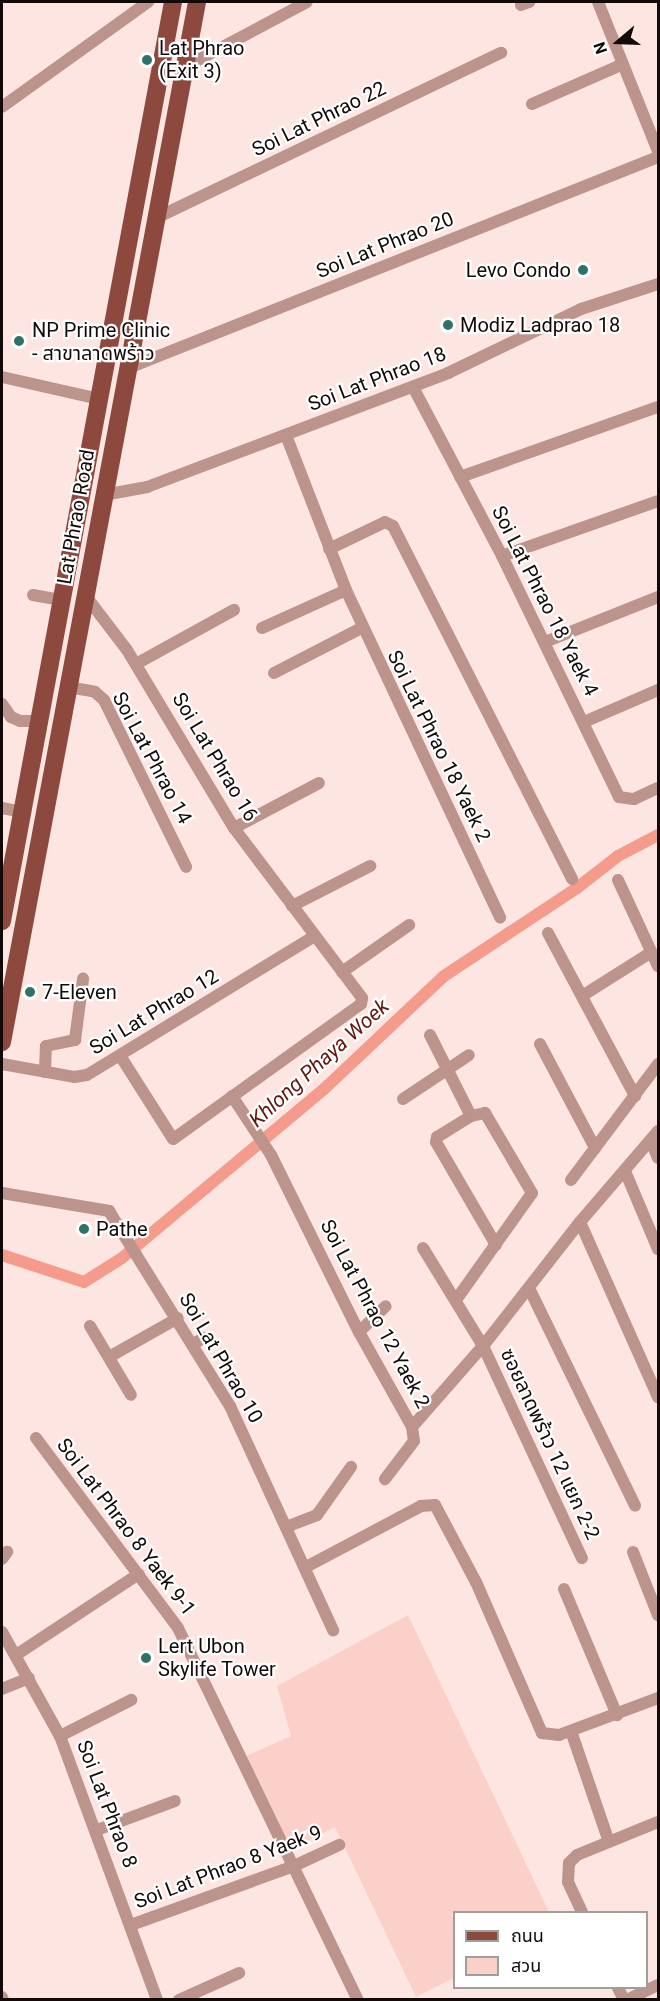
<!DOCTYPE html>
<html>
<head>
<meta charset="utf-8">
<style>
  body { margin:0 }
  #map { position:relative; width:660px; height:2001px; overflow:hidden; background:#fde6e2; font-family:Roboto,"Noto Sans Thai",sans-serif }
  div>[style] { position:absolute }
  .green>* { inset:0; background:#fbd0c9 }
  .canal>* { height:12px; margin:-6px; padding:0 6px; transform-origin:6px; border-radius:6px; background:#f59b8b }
  .street>* { height:12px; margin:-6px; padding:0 6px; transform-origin:6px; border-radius:6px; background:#bc948c }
  .primary>* { height:18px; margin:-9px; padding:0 9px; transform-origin:9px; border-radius:9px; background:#8d493e }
  .dots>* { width:16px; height:16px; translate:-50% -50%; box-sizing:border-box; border:3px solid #fff; border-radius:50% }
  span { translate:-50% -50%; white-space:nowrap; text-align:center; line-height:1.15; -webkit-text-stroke:4.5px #fff; paint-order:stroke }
  .poi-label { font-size:20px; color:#110a09 }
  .left { translate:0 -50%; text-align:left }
  .right { translate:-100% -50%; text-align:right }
  .street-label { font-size:20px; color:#110a09 }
  .water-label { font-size:21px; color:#64160d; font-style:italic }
  .frame { position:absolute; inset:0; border:3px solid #110a09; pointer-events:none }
  .legend { position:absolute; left:453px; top:1911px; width:195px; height:78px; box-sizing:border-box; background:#fff; border:2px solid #a09d9d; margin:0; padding:8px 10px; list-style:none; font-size:18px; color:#110a09 }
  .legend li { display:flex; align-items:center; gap:12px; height:30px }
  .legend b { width:30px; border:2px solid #a09d9d }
  .north { position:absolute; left:588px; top:12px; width:60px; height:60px; -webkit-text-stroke:4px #fff; paint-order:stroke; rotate:251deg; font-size:16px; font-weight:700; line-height:24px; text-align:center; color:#110a09 }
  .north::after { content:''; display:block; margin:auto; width:21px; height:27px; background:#110a09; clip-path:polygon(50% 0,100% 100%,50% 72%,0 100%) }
</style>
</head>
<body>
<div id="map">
  <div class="green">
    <i style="clip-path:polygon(408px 1615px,549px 1912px,454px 1912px,454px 1978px,416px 1997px,335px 1827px,288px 1851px,246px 1756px,291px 1736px,277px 1686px)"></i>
  </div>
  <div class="canal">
    <i style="left:2px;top:1255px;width:86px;rotate:18.2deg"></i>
    <i style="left:84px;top:1282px;width:45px;rotate:-32.3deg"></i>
    <i style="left:122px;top:1258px;width:262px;rotate:-39.9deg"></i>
    <i style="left:323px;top:1090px;width:166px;rotate:-43.3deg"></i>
    <i style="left:444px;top:976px;width:159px;rotate:-33.5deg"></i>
    <i style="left:577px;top:888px;width:52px;rotate:-38deg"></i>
    <i style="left:618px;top:856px;width:45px;rotate:-27.7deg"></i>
  </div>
  <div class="street">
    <i style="left:598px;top:2px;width:161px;rotate:68.1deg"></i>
    <i style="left:521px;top:5px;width:9px;rotate:-21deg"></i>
    <i style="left:183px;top:68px;width:140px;rotate:-28deg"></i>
    <i style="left:532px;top:104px;width:99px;rotate:-23.7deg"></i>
    <i style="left:2px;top:107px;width:180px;rotate:-35.7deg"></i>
    <i style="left:154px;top:219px;width:385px;rotate:-25.6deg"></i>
    <i style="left:126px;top:369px;width:573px;rotate:-21.73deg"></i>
    <i style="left:2px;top:377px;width:99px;rotate:12.8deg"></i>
    <i style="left:413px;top:387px;width:191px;rotate:62.2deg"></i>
    <i style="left:502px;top:556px;width:268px;rotate:64.1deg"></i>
    <i style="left:619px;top:797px;width:15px;rotate:8deg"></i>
    <i style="left:634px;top:799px;width:26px;rotate:-25deg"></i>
    <i style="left:460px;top:477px;width:210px;rotate:-19.5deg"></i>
    <i style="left:104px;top:495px;width:44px;rotate:-10.5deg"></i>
    <i style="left:147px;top:487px;width:322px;rotate:-20.7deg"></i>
    <i style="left:448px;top:373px;width:148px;rotate:-25.7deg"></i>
    <i style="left:581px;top:309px;width:81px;rotate:-18deg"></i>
    <i style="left:329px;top:549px;width:62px;rotate:-25.7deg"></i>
    <i style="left:385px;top:522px;width:9px;rotate:27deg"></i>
    <i style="left:393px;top:526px;width:396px;rotate:63.1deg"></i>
    <i style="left:502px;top:556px;width:165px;rotate:-19.4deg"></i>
    <i style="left:346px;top:590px;width:362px;rotate:64.8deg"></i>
    <i style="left:33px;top:595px;width:29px;rotate:10deg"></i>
    <i style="left:85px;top:595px;width:69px;rotate:52.6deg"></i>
    <i style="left:127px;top:650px;width:208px;rotate:59deg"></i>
    <i style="left:234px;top:828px;width:213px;rotate:53deg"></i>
    <i style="left:362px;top:998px;width:6px;rotate:99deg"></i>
    <i style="left:361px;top:1004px;width:231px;rotate:144.3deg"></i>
    <i style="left:173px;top:1139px;width:97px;rotate:-122.4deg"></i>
    <i style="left:262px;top:628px;width:92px;rotate:-24.3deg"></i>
    <i style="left:346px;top:590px;width:166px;rotate:-111.2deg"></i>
    <i style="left:545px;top:642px;width:122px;rotate:-21.7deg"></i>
    <i style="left:136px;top:664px;width:112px;rotate:-28.9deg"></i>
    <i style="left:274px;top:673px;width:98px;rotate:-27.3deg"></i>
    <i style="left:68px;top:687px;width:27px;rotate:10deg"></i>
    <i style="left:95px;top:692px;width:12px;rotate:42deg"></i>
    <i style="left:104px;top:700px;width:186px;rotate:63.8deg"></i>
    <i style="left:2px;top:704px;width:16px;rotate:55deg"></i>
    <i style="left:11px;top:717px;width:10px;rotate:24deg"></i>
    <i style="left:20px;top:721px;width:19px"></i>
    <i style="left:584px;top:722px;width:81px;rotate:-23.4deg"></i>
    <i style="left:2px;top:808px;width:20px;rotate:11deg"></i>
    <i style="left:234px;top:828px;width:96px;rotate:-27.9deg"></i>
    <i style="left:618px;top:880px;width:95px;rotate:65.1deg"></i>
    <i style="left:292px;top:906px;width:88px;rotate:-27.1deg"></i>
    <i style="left:548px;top:933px;width:185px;rotate:61.9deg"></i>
    <i style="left:342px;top:972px;width:82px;rotate:-35deg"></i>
    <i style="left:582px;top:996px;width:80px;rotate:-32.3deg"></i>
    <i style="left:430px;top:1035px;width:91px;rotate:63.2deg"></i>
    <i style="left:471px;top:1116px;width:40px;rotate:148deg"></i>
    <i style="left:437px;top:1137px;width:5px;rotate:101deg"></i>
    <i style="left:436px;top:1142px;width:119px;rotate:59.8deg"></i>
    <i style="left:540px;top:1044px;width:118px;rotate:62.1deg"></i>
    <i style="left:2px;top:1064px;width:73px;rotate:10.2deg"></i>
    <i style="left:74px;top:1077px;width:13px;rotate:-9deg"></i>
    <i style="left:87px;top:1075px;width:267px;rotate:-31.4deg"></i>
    <i style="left:45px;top:1072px;width:26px;rotate:-88deg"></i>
    <i style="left:46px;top:1046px;width:30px;rotate:-12deg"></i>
    <i style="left:75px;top:1040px;width:62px;rotate:-82.5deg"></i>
    <i style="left:232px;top:1096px;width:71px;rotate:56.5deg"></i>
    <i style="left:271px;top:1155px;width:198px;rotate:63.6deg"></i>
    <i style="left:359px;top:1332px;width:109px;rotate:60.8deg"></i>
    <i style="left:412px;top:1427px;width:14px;rotate:82deg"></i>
    <i style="left:414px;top:1441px;width:48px;rotate:127.3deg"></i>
    <i style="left:403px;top:1099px;width:79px;rotate:-33.7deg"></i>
    <i style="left:651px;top:1140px;width:19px;rotate:69deg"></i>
    <i style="left:625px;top:1171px;width:85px;rotate:67.1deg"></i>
    <i style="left:571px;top:1180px;width:145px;rotate:-53.1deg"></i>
    <i style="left:2px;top:1193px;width:109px;rotate:9.5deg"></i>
    <i style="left:109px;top:1211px;width:229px;rotate:58.2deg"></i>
    <i style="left:230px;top:1406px;width:247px;rotate:65.3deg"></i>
    <i style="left:580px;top:1222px;width:192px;rotate:66deg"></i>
    <i style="left:423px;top:1248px;width:115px;rotate:58.5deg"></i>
    <i style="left:483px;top:1346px;width:234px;rotate:65deg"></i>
    <i style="left:529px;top:1288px;width:242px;rotate:64deg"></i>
    <i style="left:456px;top:1300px;width:131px;rotate:-54.6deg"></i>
    <i style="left:532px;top:1193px;width:93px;rotate:-120.4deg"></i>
    <i style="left:485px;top:1113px;width:14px;rotate:168deg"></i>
    <i style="left:90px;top:1326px;width:80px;rotate:59.3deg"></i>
    <i style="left:359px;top:1332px;width:37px;rotate:-44deg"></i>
    <i style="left:193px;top:1344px;width:13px;rotate:-29deg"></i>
    <i style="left:109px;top:1357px;width:79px;rotate:-29.5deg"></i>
    <i style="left:412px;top:1427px;width:108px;rotate:-48.8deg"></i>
    <i style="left:483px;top:1346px;width:157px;rotate:-52deg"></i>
    <i style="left:580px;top:1222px;width:120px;rotate:-49.4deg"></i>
    <i style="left:36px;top:1438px;width:237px;rotate:53.2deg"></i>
    <i style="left:178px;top:1628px;width:413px;rotate:64.2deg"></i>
    <i style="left:286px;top:1527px;width:33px;rotate:-21deg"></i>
    <i style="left:317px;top:1515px;width:59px;rotate:-54.7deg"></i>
    <i style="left:633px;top:1552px;width:68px;rotate:68.4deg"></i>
    <i style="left:2px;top:1559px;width:9px;rotate:-54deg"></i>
    <i style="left:306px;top:1567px;width:130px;rotate:-27.9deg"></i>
    <i style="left:421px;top:1506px;width:14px;rotate:-4deg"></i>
    <i style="left:435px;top:1505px;width:87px;rotate:62deg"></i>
    <i style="left:476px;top:1582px;width:165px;rotate:66.4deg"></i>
    <i style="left:542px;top:1733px;width:17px;rotate:7deg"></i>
    <i style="left:559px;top:1735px;width:106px;rotate:-20.5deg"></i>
    <i style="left:564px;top:1589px;width:137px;rotate:67.2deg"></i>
    <i style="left:2px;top:1632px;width:119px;rotate:60.9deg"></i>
    <i style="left:60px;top:1736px;width:281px;rotate:69.8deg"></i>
    <i style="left:16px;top:1655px;width:147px;rotate:-33.4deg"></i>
    <i style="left:2px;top:1689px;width:29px;rotate:-22deg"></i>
    <i style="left:571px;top:1731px;width:117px;rotate:71.1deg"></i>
    <i style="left:60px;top:1736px;width:80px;rotate:-26.9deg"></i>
    <i style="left:97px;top:1830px;width:83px;rotate:-20.4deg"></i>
    <i style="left:582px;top:1912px;width:33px;rotate:-115deg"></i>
    <i style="left:568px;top:1882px;width:19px;rotate:-87deg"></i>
    <i style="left:569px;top:1863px;width:11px;rotate:-45deg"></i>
    <i style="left:577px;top:1855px;width:87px;rotate:-22.2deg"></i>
    <i style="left:131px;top:1925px;width:173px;rotate:-19.9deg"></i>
    <i style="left:294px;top:1866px;width:50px;rotate:-25deg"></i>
    <i style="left:618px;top:1988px;width:13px;rotate:63deg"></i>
    <i style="left:2px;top:1997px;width:3px;rotate:72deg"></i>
    <i style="left:179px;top:2000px;width:66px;rotate:-24.2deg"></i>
    <i style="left:627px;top:2000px;width:34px;rotate:-26deg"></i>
  </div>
  <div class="primary">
    <i style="left:2px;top:921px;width:935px;rotate:-79.46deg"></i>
    <i style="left:2px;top:1042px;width:1058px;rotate:-79.38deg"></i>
  </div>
  <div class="dots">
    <i style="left:147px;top:60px;background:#2e7367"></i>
    <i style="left:583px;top:270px;background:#2e7367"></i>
    <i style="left:448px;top:325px;background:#2e7367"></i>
    <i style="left:19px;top:341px;background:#2e7367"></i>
    <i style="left:30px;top:992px;background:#2e7367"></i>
    <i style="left:84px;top:1229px;background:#2e7367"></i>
    <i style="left:146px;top:1658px;background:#2e7367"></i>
  </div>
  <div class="poi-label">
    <span class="left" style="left:159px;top:60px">Lat Phrao<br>(Exit 3)</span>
    <span class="right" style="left:571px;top:270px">Levo Condo</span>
    <span class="left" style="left:460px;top:325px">Modiz Ladprao 18</span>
    <span class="left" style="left:32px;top:342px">NP Prime Clinic<br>- สาขาลาดพร้าว</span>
    <span class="left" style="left:42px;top:992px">7-Eleven</span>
    <span class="left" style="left:96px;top:1229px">Pathe</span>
    <span class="left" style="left:158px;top:1658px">Lert Ubon<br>Skylife Tower</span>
  </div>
  <div class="street-label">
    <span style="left:319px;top:119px;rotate:-26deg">Soi Lat Phrao 22</span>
    <span style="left:385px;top:245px;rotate:-22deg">Soi Lat Phrao 20</span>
    <span style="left:377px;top:379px;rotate:-21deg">Soi Lat Phrao 18</span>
    <span style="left:76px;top:517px;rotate:-80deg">Lat Phrao Road</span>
    <span style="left:545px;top:601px;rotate:63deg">Soi Lat Phrao 18 Yaek 4</span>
    <span style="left:439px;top:746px;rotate:64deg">Soi Lat Phrao 18 Yaek 2</span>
    <span style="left:215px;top:757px;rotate:59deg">Soi Lat Phrao 16</span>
    <span style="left:152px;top:758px;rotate:62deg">Soi Lat Phrao 14</span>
    <span style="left:154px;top:1012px;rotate:-31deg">Soi Lat Phrao 12</span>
    <span style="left:375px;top:1314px;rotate:62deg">Soi Lat Phrao 12 Yaek 2</span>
    <span style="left:221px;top:1358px;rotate:60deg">Soi Lat Phrao 10</span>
    <span style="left:550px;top:1444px;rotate:65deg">ซอยลาดพร้าว 12 แยก 2-2</span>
    <span style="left:126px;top:1527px;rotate:53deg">Soi Lat Phrao 8 Yaek 9-1</span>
    <span style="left:107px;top:1804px;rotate:69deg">Soi Lat Phrao 8</span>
    <span style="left:228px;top:1867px;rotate:-21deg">Soi Lat Phrao 8 Yaek 9</span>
  </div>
  <div class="water-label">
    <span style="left:319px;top:1063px;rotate:-42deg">Khlong Phaya Woek</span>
  </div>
  <div class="frame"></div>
  <ul class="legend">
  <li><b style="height:8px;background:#8d493e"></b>ถนน</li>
  <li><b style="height:16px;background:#fbd0c9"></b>สวน</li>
  </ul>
  <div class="north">N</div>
</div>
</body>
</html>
